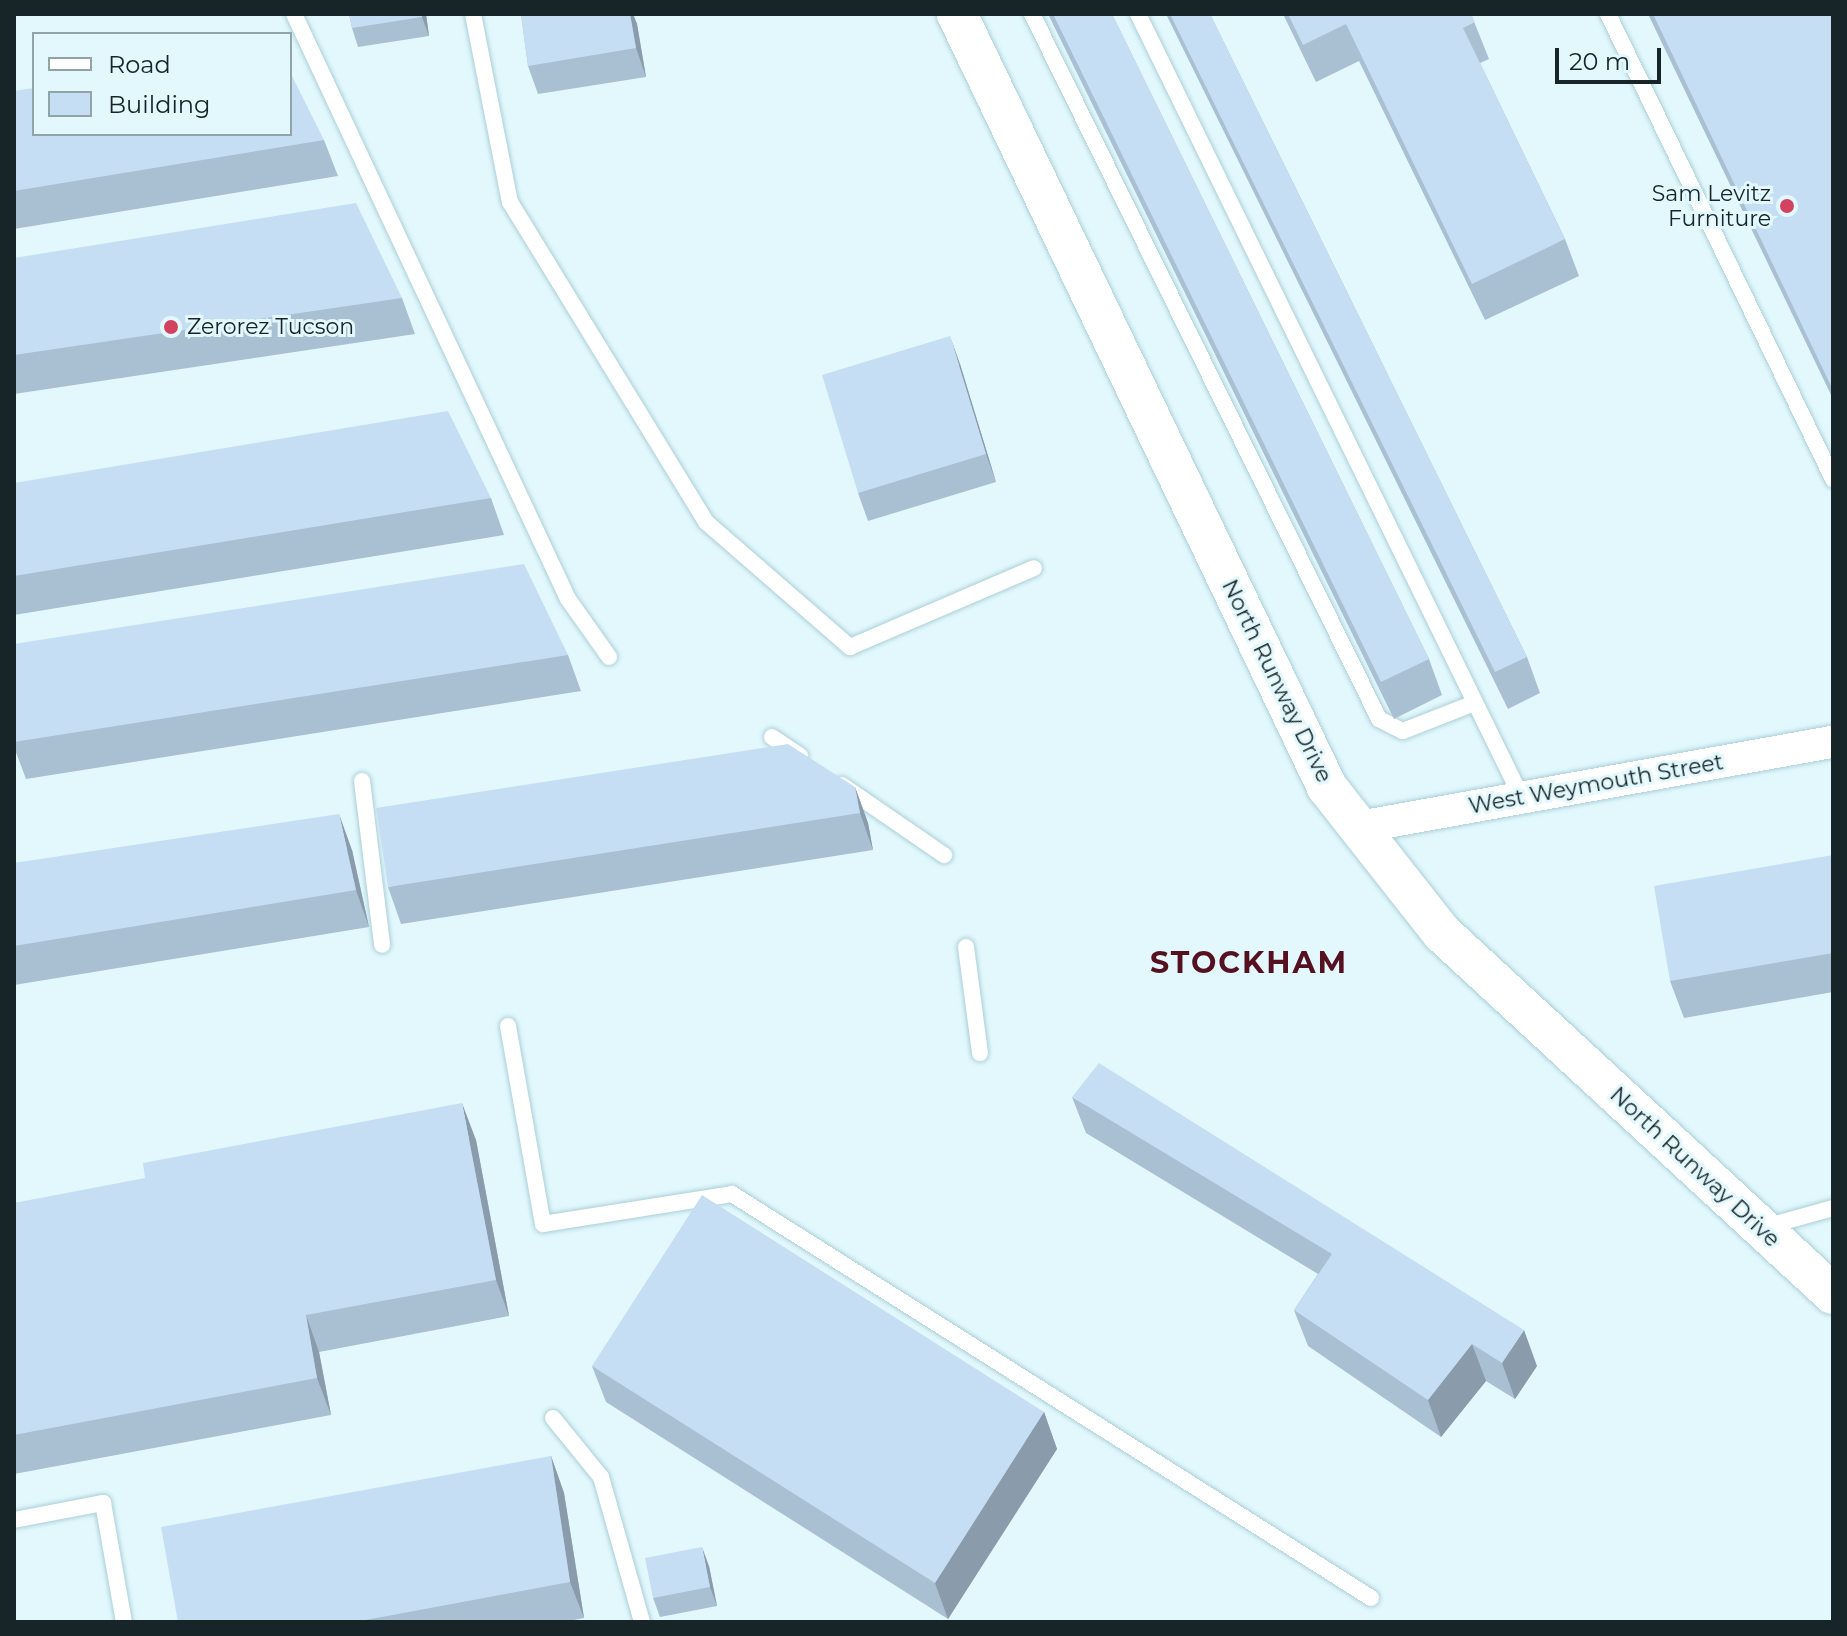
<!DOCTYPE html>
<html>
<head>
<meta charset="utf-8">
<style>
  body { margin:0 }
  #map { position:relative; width:1847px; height:1636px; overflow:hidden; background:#e2f8fd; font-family:Montserrat,sans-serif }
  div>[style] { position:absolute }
  .roads { filter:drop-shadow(0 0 2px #abcfd7) drop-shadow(0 0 2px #abcfd7) }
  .service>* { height:16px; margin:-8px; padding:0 8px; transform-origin:8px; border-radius:8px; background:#fff }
  .minor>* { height:32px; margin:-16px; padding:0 16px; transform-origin:16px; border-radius:16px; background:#fff }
  .tertiary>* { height:40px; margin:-20px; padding:0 20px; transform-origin:20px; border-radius:20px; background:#fff }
  .wall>* { inset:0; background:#a9bfd2 }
  .shaded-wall>* { inset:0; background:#8a9bab }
  .building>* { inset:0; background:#c5def4 }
  .dots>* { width:22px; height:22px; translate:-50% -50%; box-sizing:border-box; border:4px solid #e2f8fd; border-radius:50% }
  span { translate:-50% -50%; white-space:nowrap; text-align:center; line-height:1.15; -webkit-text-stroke:6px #e2f8fd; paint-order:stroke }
  .poi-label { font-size:22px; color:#172528 }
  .right { translate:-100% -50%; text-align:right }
  .left { translate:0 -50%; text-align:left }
  .street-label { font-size:22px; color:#172528 }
  .district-label { font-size:30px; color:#561120; font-weight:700; letter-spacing:2px }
  .frame { position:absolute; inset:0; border:16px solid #172528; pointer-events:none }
  .legend { position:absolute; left:32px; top:32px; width:260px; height:104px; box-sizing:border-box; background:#e2f8fd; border:2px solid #91a4a8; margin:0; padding:10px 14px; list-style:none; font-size:24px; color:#172528 }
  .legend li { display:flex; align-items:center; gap:16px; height:40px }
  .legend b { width:40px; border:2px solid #91a4a8 }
  .scale { position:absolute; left:1555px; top:48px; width:106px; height:36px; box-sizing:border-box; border:4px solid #172528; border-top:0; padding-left:10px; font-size:24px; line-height:28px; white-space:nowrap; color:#172528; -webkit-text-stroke:6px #e2f8fd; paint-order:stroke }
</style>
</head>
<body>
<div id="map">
  <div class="roads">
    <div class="service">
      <i style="left:294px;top:14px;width:646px;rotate:64.9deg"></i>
      <i style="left:568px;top:599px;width:71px;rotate:54.7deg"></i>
      <i style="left:473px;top:14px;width:192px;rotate:78.9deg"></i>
      <i style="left:510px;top:202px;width:375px;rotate:58.5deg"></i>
      <i style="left:706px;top:522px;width:191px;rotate:41deg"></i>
      <i style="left:850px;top:647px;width:200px;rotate:-23.2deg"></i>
      <i style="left:1032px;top:14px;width:786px;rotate:63.79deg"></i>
      <i style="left:1379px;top:719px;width:27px;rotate:27deg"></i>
      <i style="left:1403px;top:731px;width:74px;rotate:-21.4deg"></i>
      <i style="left:1138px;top:14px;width:871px;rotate:63.91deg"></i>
      <i style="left:1608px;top:14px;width:517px;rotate:64.18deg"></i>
      <i style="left:772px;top:737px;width:34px;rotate:34deg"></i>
      <i style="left:362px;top:781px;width:165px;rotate:83deg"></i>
      <i style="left:842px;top:785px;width:124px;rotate:34.5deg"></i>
      <i style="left:966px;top:947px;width:107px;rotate:82.5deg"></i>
      <i style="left:508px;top:1026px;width:201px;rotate:80deg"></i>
      <i style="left:543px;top:1224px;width:191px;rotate:-9deg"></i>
      <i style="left:732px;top:1194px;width:756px;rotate:32.3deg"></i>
      <i style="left:1765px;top:1227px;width:71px;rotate:-15.6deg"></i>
      <i style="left:553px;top:1418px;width:76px;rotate:50.9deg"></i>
      <i style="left:601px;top:1477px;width:151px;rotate:74.2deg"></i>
      <i style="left:14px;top:1520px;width:91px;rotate:-10.8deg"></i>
      <i style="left:103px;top:1503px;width:121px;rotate:80deg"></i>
    </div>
    <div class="minor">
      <i style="left:1359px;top:827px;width:482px;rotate:-10.2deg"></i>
    </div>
    <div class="tertiary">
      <i style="left:957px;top:14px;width:857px;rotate:64.42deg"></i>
      <i style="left:1327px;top:787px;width:186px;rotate:51.8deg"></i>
      <i style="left:1442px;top:933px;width:532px;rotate:42.72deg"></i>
    </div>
  </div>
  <div class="wall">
    <i style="clip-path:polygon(349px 14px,426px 14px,429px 36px,358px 47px,352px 28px)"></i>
    <i style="clip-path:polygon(521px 14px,633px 14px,637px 24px,646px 77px,538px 94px,528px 66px)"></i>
    <i style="clip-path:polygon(1048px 14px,1112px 14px,1429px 659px,1442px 695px,1394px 719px)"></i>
    <i style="clip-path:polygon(1166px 14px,1210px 14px,1527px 657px,1540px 693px,1508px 709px)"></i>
    <i style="clip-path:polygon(1283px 14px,1471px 14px,1489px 59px,1480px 63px,1565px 239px,1579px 276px,1485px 320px,1359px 61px,1316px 82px)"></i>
    <i style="clip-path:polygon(1648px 14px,1833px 14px,1833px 399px)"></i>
    <i style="clip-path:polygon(14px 91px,324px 140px,338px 176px,14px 229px)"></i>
    <i style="clip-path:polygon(14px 258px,402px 298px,415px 334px,14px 394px)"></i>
    <i style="clip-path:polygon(960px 364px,996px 482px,868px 521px,858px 493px)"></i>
    <i style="clip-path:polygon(14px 483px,491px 498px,504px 535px,14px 615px)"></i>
    <i style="clip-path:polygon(14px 644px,568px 655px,581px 691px,26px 779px,14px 747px)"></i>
    <i style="clip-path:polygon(855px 787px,868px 823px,873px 850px,401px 924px,388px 887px)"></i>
    <i style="clip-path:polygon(352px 850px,369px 927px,14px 985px,14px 863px)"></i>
    <i style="clip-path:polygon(1833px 855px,1833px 992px,1684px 1018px,1670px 981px)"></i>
    <i style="clip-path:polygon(1072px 1097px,1537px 1366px,1515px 1399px,1486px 1381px,1441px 1437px,1308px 1346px,1294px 1310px,1318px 1274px,1086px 1133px)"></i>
    <i style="clip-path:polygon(476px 1140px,509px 1316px,319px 1352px,331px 1415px,14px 1474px,14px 1203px)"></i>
    <i style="clip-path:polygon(592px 1366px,1044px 1412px,1057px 1449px,948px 1619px,606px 1402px)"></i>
    <i style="clip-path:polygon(551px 1456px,564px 1493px,584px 1618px,564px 1622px,178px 1622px)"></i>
    <i style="clip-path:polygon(709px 1566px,717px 1606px,660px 1617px,653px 1598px)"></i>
  </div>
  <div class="shaded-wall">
    <i style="clip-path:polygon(422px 14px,426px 14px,429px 36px,422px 17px)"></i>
    <i style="clip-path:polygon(630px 14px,633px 14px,637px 24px,646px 77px,636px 48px)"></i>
    <i style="clip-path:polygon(950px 336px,960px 364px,996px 482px,986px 454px)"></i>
    <i style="clip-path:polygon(855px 787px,868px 823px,873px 850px,860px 813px)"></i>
    <i style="clip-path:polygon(339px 814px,352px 850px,369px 927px,356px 890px)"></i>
    <i style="clip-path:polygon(462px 1103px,476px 1140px,509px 1316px,496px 1280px)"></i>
    <i style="clip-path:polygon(306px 1315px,319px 1352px,331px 1415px,317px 1378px)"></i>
    <i style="clip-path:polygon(1524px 1330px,1537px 1366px,1515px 1399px,1502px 1363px)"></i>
    <i style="clip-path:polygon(1472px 1344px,1486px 1381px,1441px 1437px,1428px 1400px)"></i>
    <i style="clip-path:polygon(1044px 1412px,1057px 1449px,948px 1619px,935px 1583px)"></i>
    <i style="clip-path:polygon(551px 1456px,564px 1493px,584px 1618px,570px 1582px)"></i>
    <i style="clip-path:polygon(702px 1547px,709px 1566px,717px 1606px,710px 1587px)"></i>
  </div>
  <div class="building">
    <i style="clip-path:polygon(349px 14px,422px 14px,422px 17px,352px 28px)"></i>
    <i style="clip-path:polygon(521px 14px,630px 14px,636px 48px,528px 66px)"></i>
    <i style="clip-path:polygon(1053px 14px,1112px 14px,1429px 659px,1381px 682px)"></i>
    <i style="clip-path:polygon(1170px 14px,1210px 14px,1527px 657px,1495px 672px)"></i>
    <i style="clip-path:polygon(1288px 14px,1471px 14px,1475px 22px,1463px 28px,1565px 239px,1472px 284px,1346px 24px,1303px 45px)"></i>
    <i style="clip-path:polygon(1653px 14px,1833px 14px,1833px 390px)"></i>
    <i style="clip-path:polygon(290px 72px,324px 140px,14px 191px,14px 91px,34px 88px,34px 134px,290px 134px)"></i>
    <i style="clip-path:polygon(356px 203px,402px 298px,14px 355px,14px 258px)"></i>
    <i style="clip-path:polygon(950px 336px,986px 454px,858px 493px,822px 375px)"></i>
    <i style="clip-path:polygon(448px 411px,491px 498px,14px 576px,14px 483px)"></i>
    <i style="clip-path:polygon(524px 564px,568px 655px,14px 742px,14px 644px)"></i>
    <i style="clip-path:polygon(788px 744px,855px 787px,860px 813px,388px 887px,376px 808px)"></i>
    <i style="clip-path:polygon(339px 814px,356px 890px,14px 946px,14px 863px)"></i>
    <i style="clip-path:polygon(1833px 855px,1833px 953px,1670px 981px,1654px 886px)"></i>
    <i style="clip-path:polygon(1099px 1063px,1524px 1330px,1502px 1363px,1472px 1344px,1428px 1400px,1294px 1310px,1332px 1254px,1072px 1097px)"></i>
    <i style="clip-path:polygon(462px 1103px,496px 1280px,306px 1315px,317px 1378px,14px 1435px,14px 1203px,145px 1178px,143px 1163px)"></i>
    <i style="clip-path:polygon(702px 1195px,1044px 1412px,935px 1583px,592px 1366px)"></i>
    <i style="clip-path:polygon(551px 1456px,570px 1582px,355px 1622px,178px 1622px,161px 1527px)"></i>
    <i style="clip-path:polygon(702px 1547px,710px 1587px,653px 1598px,645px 1558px)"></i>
  </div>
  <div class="dots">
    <i style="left:1787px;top:206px;background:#d3435f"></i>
    <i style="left:171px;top:327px;background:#d3435f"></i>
  </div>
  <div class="poi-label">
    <span class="right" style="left:1771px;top:206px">Sam Levitz<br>Furniture</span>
    <span class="left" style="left:187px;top:327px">Zerorez Tucson</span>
  </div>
  <div class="street-label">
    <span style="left:1277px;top:681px;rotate:64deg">North Runway Drive</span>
    <span style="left:1596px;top:784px;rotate:-10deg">West Weymouth Street</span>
    <span style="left:1695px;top:1167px;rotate:43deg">North Runway Drive</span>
  </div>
  <div class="district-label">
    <span style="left:1249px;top:963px">STOCKHAM</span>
  </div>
  <div class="frame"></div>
  <ul class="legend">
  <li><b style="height:10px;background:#fff"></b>Road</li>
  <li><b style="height:22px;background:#c5def4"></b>Building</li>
  </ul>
  <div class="scale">20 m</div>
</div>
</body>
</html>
